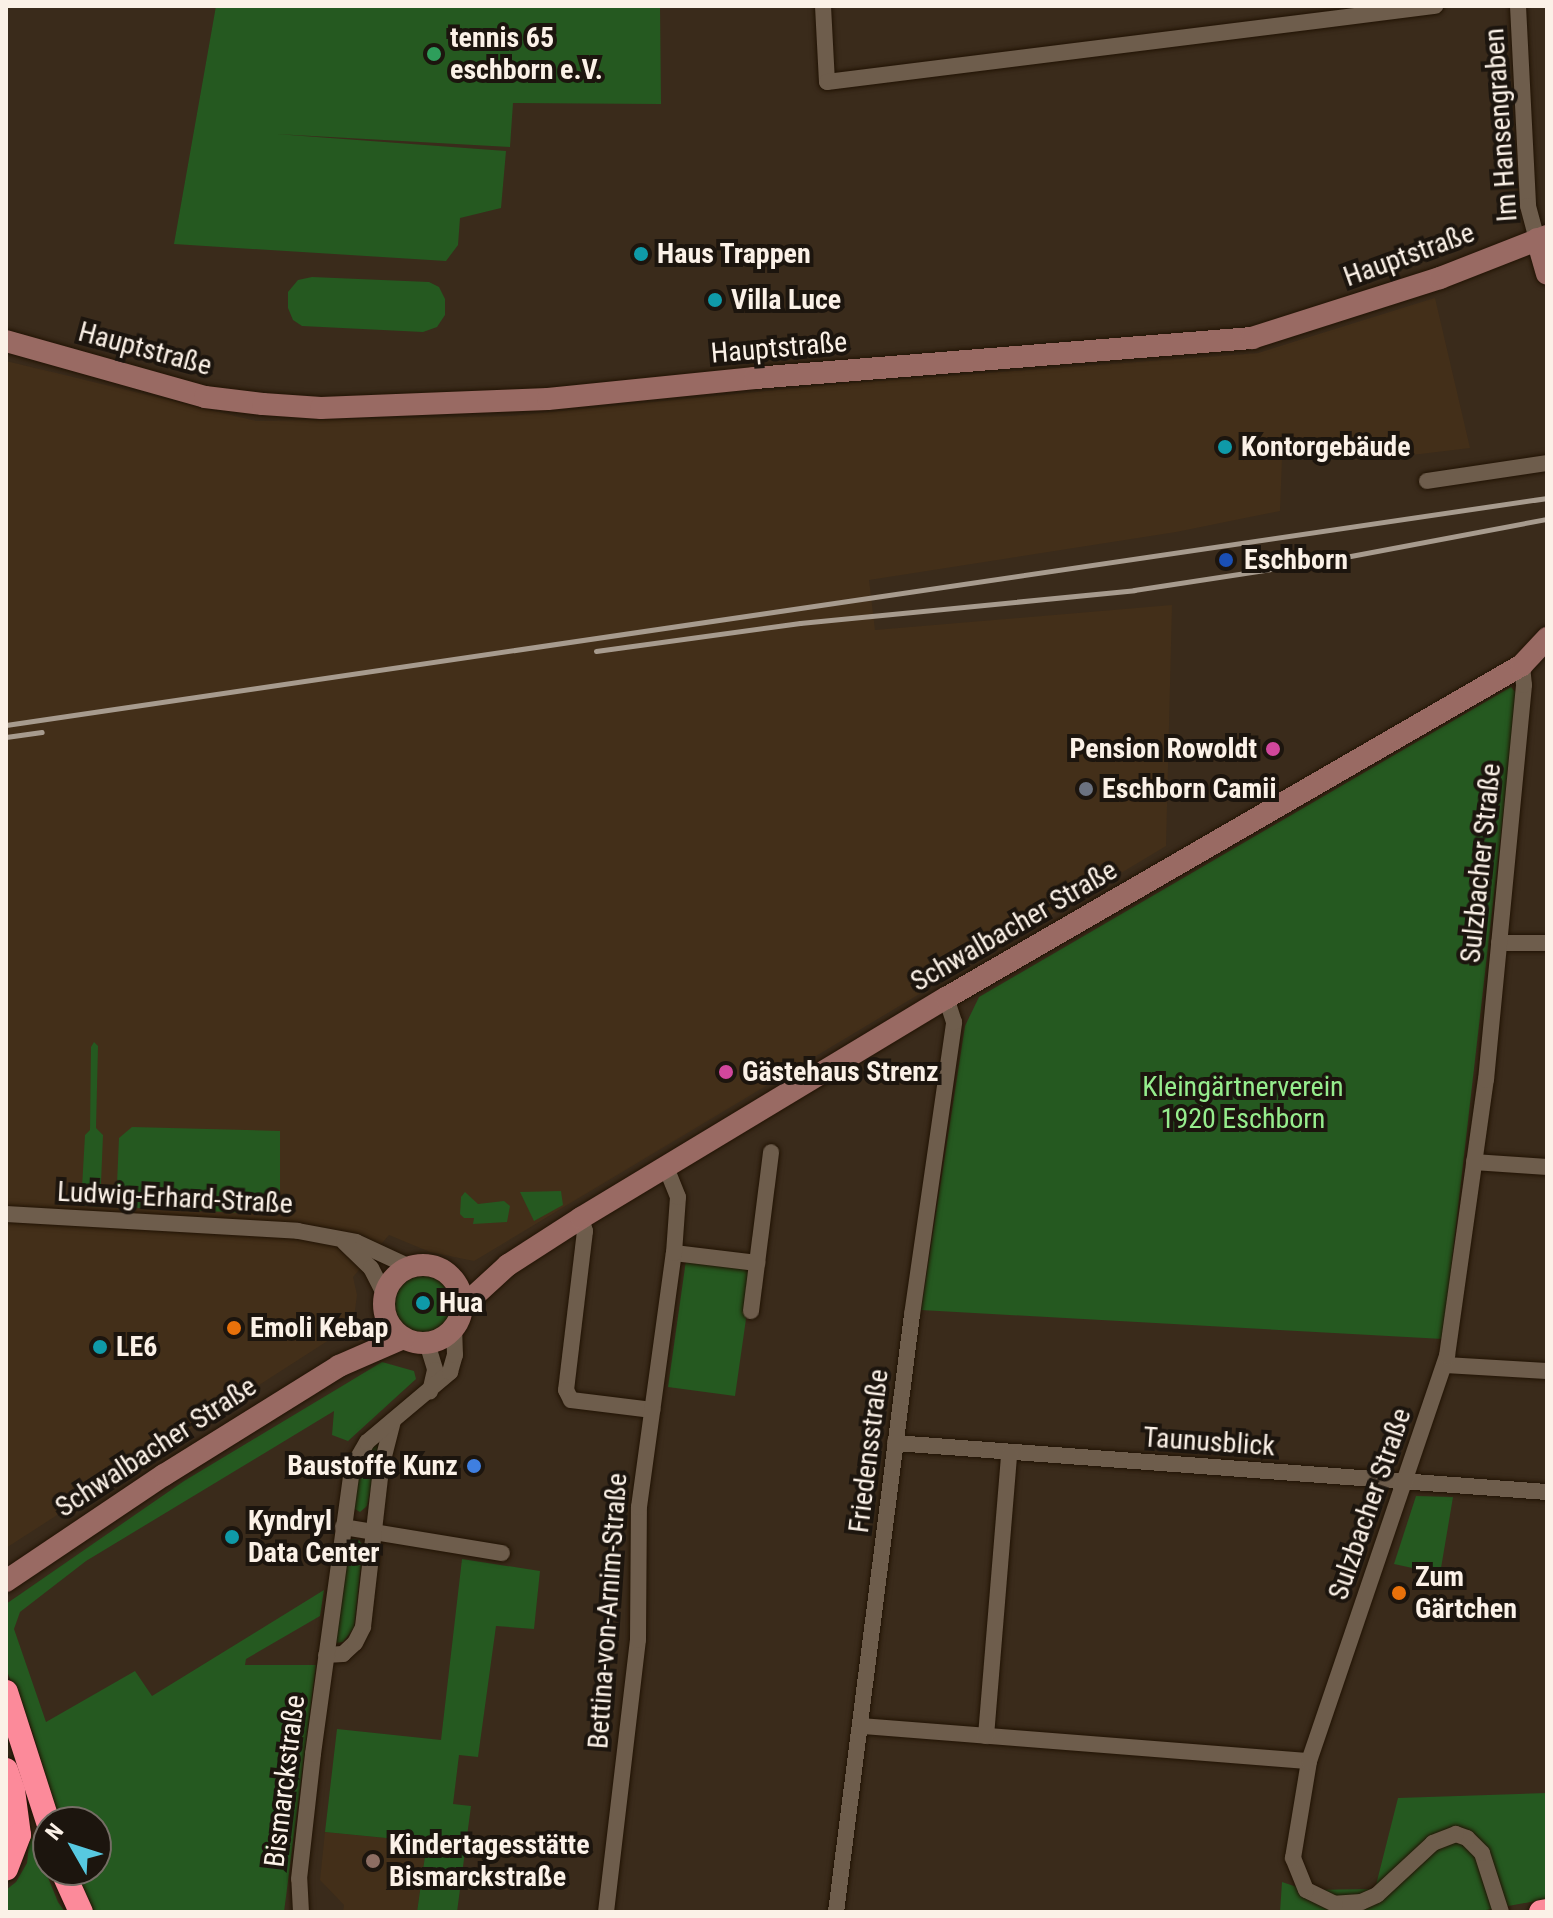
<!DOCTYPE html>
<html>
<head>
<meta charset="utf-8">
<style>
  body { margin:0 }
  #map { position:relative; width:1553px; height:1918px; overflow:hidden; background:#3a2b1b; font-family:"Roboto Condensed",sans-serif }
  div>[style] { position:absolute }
  .built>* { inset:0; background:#432f19 }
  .green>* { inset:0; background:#255920 }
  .round { border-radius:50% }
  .roads { filter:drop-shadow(0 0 2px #211304) drop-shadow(0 0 2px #211304) }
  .street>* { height:16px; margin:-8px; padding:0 8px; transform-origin:8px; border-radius:8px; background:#6e5d4c }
  .secondary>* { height:22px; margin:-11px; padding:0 11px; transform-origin:11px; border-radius:11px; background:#996a63 }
  .secondary>.ring { margin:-11px; padding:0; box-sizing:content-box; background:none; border:22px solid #996a63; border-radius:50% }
  .highway>* { height:24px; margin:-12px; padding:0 12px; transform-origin:12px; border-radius:12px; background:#fc8a9a }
  .rail>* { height:5px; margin:-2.5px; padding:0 2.5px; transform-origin:2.5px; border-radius:2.5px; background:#a79b8e }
  .dots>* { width:22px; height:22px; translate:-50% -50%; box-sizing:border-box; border:4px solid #1c150e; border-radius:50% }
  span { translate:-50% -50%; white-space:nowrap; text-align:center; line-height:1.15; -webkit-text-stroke:8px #1c150e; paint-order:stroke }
  .poi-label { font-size:28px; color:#fbf1e7; font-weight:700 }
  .left { translate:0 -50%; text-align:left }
  .right { translate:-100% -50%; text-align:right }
  .street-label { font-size:28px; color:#fbf1e7 }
  .park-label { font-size:28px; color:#96ed8d }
  .frame { position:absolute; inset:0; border:8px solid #fbf1e7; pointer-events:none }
  .north { position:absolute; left:32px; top:1806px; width:80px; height:80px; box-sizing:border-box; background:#1c150e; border:2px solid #756d65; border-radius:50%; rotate:309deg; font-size:22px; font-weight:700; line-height:32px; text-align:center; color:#fbf1e7 }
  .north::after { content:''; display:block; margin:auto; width:28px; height:36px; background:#57c9e1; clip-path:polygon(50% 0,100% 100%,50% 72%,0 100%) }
</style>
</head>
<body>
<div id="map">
  <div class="built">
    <i style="clip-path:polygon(1435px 298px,1470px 448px,1412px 455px,1364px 448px,1282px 459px,1280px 511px,1176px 532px,869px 580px,875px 630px,1172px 605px,1166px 846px,474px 1261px,430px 1252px,389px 1235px,353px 1277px,357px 1295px,354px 1318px,343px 1331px,6px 1548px,6px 361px,256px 421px,510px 416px,839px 384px,1258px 353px)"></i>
    <i style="clip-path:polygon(325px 1832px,427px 1842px,417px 1912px,343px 1912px,344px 1905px,320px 1880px)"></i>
  </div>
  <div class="green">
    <i style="clip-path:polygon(216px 6px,660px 6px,661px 104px,513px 103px,510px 147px,276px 134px,506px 151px,501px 208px,460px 218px,458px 245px,446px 261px,174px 244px)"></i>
    <i style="clip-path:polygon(312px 277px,429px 282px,439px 287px,445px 299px,445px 315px,437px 327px,423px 332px,302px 326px,293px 320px,288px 308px,288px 292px,298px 280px)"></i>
    <i style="clip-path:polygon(1511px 687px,1517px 694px,1443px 1339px,921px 1310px,965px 1026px,979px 997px)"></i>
    <i style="clip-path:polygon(94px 1042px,98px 1046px,96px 1128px,103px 1135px,100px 1207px,81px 1205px,85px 1135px,90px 1130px,91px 1047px)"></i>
    <i style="clip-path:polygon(132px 1127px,280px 1131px,280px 1209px,270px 1214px,116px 1207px,119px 1138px)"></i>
    <i style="clip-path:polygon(561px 1191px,563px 1205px,534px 1221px,520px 1192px)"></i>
    <i style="clip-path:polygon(465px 1192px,478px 1204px,504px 1201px,510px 1206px,507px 1222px,473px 1224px,474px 1218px,464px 1218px,460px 1214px,461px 1197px)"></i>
    <i style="clip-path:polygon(686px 1260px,753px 1270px,735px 1396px,668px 1387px)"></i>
    <i class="round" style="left:390px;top:1270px;width:66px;height:66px"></i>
    <i style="clip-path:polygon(382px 1362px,414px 1371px,416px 1379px,348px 1441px,332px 1435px,334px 1411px,86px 1561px,20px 1612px,14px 1629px,46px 1722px,135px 1671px,152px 1696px,324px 1590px,320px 1616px,246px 1659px,245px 1665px,316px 1665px,284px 1912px,93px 1912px,72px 1870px,96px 1870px,96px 1822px,59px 1822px,32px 1730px,6px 1669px,6px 1604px,184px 1481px)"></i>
    <i style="clip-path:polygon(375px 1440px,381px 1442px,367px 1506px,360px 1512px,353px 1508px,358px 1464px)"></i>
    <i style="clip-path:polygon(1416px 1496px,1453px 1497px,1440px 1574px,1394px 1564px)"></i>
    <i style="clip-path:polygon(351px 1539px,359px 1540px,363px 1546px,354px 1628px,343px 1642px,336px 1643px,333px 1641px,346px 1540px)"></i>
    <i style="clip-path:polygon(462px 1559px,540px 1571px,534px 1629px,496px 1626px,478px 1757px,459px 1755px,453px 1804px,471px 1806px,457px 1912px,417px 1912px,427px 1842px,325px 1832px,337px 1729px,441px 1740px)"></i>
    <i style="clip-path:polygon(1547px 1793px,1547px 1899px,1475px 1912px,1280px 1912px,1282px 1882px,1306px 1890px,1375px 1889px,1398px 1798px)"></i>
    <i style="clip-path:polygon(30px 1833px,58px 1902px,65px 1912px,6px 1912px,6px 1890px,16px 1882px,27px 1863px)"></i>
  </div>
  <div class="roads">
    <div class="street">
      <i style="left:823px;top:6px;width:76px;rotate:87deg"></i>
      <i style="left:827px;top:82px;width:613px;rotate:-7.13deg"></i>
      <i style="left:1518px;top:6px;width:200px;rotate:87.1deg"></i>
      <i style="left:1528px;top:206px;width:34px;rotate:75deg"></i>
      <i style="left:1427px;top:481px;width:121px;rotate:-8.5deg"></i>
      <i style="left:1499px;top:943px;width:48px"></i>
      <i style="left:1474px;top:1162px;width:73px;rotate:3.9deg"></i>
      <i style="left:6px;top:1214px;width:292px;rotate:3.3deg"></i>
      <i style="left:298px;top:1231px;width:59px;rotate:10.7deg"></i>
      <i style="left:356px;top:1242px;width:60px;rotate:24.8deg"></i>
      <i style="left:581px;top:1218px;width:14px;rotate:73deg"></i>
      <i style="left:585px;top:1231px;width:160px;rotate:96.8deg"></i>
      <i style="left:566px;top:1390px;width:11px;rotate:63deg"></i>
      <i style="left:571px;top:1400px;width:82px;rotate:7deg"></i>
      <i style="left:344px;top:1242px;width:37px;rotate:44deg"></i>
      <i style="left:371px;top:1268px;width:30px;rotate:63deg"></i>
      <i style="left:674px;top:1253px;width:84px;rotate:6.9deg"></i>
      <i style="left:751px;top:1311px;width:160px;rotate:-82.8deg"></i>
      <i style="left:427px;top:1343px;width:28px;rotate:73deg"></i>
      <i style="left:435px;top:1370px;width:22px;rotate:103deg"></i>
      <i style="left:1445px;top:1365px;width:102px;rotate:3.4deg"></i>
      <i style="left:895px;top:1443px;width:654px;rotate:4.3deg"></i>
      <i style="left:343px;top:1527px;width:161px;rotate:9.3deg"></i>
      <i style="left:326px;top:1655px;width:17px;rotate:-3deg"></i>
      <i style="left:343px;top:1654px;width:16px;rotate:-43deg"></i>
      <i style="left:355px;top:1643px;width:18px;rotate:-63deg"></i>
      <i style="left:363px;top:1627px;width:160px;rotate:-83.5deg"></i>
      <i style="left:381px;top:1468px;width:49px;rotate:-75.7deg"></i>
      <i style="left:862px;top:1726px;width:448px;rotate:4.5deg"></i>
      <i style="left:986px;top:1736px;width:283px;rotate:-85.3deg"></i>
      <i style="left:301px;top:1912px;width:33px;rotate:-93deg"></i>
      <i style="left:299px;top:1879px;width:126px;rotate:-83.6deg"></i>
      <i style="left:313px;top:1754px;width:289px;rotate:-82.2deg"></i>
      <i style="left:352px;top:1468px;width:30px;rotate:-60deg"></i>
      <i style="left:367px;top:1442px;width:109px;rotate:-40.1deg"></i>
      <i style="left:450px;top:1372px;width:18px;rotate:-74deg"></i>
      <i style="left:455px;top:1355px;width:27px;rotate:-92deg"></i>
      <i style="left:606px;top:1912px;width:274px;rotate:-83.3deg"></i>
      <i style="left:638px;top:1640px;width:133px;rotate:-89.6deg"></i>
      <i style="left:639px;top:1507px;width:256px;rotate:-82.2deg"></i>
      <i style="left:674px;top:1253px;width:56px;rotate:-85.9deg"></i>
      <i style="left:678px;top:1197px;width:32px;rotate:-112deg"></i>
      <i style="left:836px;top:1912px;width:602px;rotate:-82.75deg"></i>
      <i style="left:912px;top:1315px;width:296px;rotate:-81.8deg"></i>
      <i style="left:954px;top:1022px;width:25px;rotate:-108deg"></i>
      <i style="left:1501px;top:1912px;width:62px;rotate:-107.9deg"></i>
      <i style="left:1482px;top:1853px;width:21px;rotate:-135deg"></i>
      <i style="left:1467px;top:1838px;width:12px;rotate:-160deg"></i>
      <i style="left:1456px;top:1834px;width:25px;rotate:159deg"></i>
      <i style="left:1433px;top:1843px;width:76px;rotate:137.1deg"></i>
      <i style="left:1377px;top:1895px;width:17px;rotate:156deg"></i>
      <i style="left:1361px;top:1902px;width:26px;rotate:176deg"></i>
      <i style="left:1335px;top:1904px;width:32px;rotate:-154deg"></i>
      <i style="left:1306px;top:1890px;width:35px;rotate:-112deg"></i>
      <i style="left:1293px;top:1858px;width:98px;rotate:-80.6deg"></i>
      <i style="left:1309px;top:1761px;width:428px;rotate:-71.2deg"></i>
      <i style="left:1447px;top:1356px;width:279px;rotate:-82deg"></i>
      <i style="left:1486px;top:1080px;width:397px;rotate:-84.5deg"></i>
      <i style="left:1524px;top:685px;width:20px;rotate:-96deg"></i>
    </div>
    <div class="secondary">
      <i style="left:1537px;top:239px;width:36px;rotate:74deg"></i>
      <i style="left:6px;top:341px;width:207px;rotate:15.7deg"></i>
      <i style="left:205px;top:397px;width:58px;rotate:6.9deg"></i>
      <i style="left:263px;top:404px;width:58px;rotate:3.9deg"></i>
      <i style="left:321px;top:408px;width:227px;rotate:-2.3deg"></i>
      <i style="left:548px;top:399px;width:208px;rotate:-5.8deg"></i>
      <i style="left:755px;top:378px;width:499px;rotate:-4.6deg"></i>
      <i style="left:1252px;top:338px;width:197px;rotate:-17.7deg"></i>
      <i style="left:1440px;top:278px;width:115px;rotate:-21.4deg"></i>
      <i class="ring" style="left:384px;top:1265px;width:56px;height:56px"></i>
      <i style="left:461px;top:1308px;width:64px;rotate:-42.5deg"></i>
      <i style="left:508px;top:1265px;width:87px;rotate:-32.8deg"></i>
      <i style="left:581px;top:1218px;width:426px;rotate:-31.1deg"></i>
      <i style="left:946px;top:998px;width:665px;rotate:-30.03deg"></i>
      <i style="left:1522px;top:665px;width:37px;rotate:-47deg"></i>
      <i style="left:6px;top:1581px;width:190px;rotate:-33.9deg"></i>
      <i style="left:164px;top:1475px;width:206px;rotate:-31.9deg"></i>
      <i style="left:339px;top:1366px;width:70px;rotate:-23.6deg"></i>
    </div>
    <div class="highway">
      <i style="left:6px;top:1692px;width:137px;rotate:72.1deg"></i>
      <i style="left:6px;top:1770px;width:21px;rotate:71deg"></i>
      <i style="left:13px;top:1790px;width:45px;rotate:82.4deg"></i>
      <i style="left:19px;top:1835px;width:36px;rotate:111deg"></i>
      <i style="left:62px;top:1870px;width:46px;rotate:65.7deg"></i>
      <i style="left:1541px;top:1912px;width:6px;rotate:-9deg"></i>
    </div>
  </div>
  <div class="rail">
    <i style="left:596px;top:651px;width:206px;rotate:-7.8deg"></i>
    <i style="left:800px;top:623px;width:336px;rotate:-5.6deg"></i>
    <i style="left:1134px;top:590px;width:192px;rotate:-8.7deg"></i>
    <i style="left:1324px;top:561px;width:227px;rotate:-10.7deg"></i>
    <i style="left:6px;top:725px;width:1558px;rotate:-8.38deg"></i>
    <i style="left:6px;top:737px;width:36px;rotate:-8deg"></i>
  </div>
  <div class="dots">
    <i style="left:434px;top:54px;background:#2e9e5b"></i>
    <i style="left:641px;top:254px;background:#0f9aa8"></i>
    <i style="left:715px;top:300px;background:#0f9aa8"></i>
    <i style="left:1225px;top:447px;background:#0f9aa8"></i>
    <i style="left:1226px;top:560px;background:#1a4fb4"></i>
    <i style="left:1273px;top:749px;background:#d1479c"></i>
    <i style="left:1086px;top:789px;background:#6b7280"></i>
    <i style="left:726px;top:1072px;background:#d1479c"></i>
    <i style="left:423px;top:1303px;background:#0f9aa8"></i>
    <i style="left:234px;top:1328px;background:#e8710a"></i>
    <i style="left:100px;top:1347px;background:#0f9aa8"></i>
    <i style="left:474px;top:1466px;background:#3f7fe0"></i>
    <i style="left:232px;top:1537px;background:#0f9aa8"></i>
    <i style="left:1399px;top:1593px;background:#e8710a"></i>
    <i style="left:373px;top:1861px;background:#8d6e63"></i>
  </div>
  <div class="poi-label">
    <span class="left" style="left:450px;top:54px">tennis 65<br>eschborn e.V.</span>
    <span class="left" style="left:657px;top:254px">Haus Trappen</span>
    <span class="left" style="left:731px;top:300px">Villa Luce</span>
    <span class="left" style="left:1241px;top:447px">Kontorgebäude</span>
    <span class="left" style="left:1244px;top:560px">Eschborn</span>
    <span class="right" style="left:1257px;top:749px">Pension Rowoldt</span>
    <span class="left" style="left:1102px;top:789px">Eschborn Camii</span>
    <span class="left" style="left:742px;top:1072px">Gästehaus Strenz</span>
    <span class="left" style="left:439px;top:1303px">Hua</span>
    <span class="left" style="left:250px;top:1328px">Emoli Kebap</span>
    <span class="left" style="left:116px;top:1347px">LE6</span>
    <span class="right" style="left:458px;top:1466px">Baustoffe Kunz</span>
    <span class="left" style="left:248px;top:1537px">Kyndryl<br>Data Center</span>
    <span class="left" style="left:1415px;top:1593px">Zum<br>Gärtchen</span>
    <span class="left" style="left:389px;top:1861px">Kindertagesstätte<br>Bismarckstraße</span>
  </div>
  <div class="street-label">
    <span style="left:1501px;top:125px;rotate:-94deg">Im Hansengraben</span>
    <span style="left:1409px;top:255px;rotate:-20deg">Hauptstraße</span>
    <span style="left:779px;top:348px;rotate:-5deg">Hauptstraße</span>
    <span style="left:145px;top:349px;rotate:15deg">Hauptstraße</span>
    <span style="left:1481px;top:863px;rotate:-84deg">Sulzbacher Straße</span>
    <span style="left:1014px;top:926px;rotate:-30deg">Schwalbacher Straße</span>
    <span style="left:175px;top:1198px;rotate:3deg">Ludwig-Erhard-Straße</span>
    <span style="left:1209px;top:1442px;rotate:4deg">Taunusblick</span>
    <span style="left:156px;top:1447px;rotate:-33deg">Schwalbacher Straße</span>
    <span style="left:869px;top:1451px;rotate:-83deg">Friedensstraße</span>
    <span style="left:1370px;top:1504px;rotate:-71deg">Sulzbacher Straße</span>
    <span style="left:608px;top:1611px;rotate:-86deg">Bettina-von-Arnim-Straße</span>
    <span style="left:285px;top:1781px;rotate:-83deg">Bismarckstraße</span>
  </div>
  <div class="park-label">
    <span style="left:1243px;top:1103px">Kleingärtnerverein<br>1920 Eschborn</span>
  </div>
  <div class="frame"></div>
  <div class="north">N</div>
</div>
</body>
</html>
